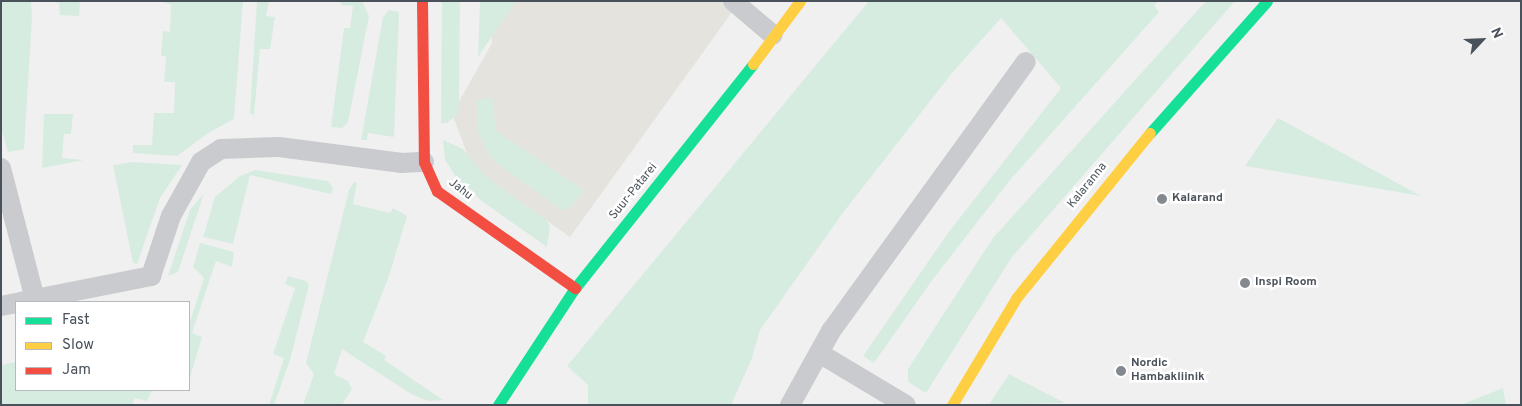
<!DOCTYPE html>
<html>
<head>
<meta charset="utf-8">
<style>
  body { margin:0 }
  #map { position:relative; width:1522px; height:406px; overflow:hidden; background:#f0f0f0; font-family:Overpass,sans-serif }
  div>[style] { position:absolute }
  .commercial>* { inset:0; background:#e5e3de }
  .green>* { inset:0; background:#d7ece1 }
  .lane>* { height:20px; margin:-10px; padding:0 10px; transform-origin:10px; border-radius:10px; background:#cacbce }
  .fast>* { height:11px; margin:-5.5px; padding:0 5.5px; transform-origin:5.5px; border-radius:5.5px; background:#16e098 }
  .slow>* { height:11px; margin:-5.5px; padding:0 5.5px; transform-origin:5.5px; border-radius:5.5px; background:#ffcf43 }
  .jam>* { height:11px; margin:-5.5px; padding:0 5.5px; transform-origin:5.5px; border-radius:5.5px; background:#f24e42 }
  .dots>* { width:14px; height:14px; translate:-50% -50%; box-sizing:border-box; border:2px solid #fff; border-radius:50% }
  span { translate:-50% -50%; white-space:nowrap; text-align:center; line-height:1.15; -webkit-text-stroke:5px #fff; paint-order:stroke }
  .street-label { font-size:12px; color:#49515a }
  .poi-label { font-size:12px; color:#49515a; font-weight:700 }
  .left { translate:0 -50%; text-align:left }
  .frame { position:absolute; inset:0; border:2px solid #49515a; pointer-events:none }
  .legend { position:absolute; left:15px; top:301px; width:175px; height:90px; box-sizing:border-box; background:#fff; border:1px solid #b6b9bd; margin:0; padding:6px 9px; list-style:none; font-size:15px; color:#49515a }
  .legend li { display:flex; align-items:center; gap:10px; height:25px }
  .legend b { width:25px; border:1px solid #b6b9bd }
  .north { position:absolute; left:1457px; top:15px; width:50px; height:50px; -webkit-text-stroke:4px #fff; paint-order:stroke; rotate:65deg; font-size:14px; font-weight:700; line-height:20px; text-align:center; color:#49515a }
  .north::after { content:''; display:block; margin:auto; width:18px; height:22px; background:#49515a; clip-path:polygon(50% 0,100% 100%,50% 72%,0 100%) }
</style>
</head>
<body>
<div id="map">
  <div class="commercial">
    <i style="clip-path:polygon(487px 1px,740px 1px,570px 237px,473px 169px,452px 114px,492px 43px)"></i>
  </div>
  <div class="green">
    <i style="clip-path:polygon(1px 1px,31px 1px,32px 17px,24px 149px,8px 152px,1px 128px)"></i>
    <i style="clip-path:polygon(50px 1px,80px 1px,79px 16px,60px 15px,59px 3px)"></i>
    <i style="clip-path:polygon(160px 1px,243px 1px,234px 119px,208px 133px,177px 156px,133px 153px,133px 145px,152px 145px,154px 113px,174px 113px,175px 82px,164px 82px,166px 56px,161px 56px,163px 31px,170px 32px,171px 5px)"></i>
    <i style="clip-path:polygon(257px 1px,269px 1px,266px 16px,275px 17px,270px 49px,260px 49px,254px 115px,250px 113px)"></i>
    <i style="clip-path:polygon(342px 1px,362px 1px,369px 16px,348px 122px,342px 128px,331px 127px,344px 28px,350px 28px,353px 6px,341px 5px)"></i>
    <i style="clip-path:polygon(442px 1px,460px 1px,459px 106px,457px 115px,447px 123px,441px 123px)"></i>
    <i style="clip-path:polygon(480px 1px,516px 1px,478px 57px)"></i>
    <i style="clip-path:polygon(869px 1px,1158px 1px,1154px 5px,1159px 12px,1010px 180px,933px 279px,874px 363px,863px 356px,948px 233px,1061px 88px,1001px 18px,952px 73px,842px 214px,760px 330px,752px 358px,731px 405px,588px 405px,588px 385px,567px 366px)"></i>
    <i style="clip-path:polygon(1206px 1px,1235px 1px,1012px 257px,926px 393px,908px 382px,908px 369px,993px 238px)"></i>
    <i style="clip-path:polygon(389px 10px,399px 12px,394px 137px,368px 133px,367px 140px,361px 140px,383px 17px)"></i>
    <i style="clip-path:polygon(492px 98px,496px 131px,585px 191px,570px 207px,563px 211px,495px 162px,488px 153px,477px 130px,477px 100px)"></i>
    <i style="clip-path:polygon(44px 114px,73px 114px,71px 134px,64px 134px,62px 158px,84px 160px,42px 168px)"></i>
    <i style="clip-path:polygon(1278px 118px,1421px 196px,1245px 166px)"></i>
    <i style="clip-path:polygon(443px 140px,463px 149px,485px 176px,546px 220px,550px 226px,547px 247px,483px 202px,458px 180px,445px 160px)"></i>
    <i style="clip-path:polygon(133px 162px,182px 165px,160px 198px,137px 264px,133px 263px,113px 165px)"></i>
    <i style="clip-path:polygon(255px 170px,328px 181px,333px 188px,331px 194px,250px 175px,233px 244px,203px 237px,215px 197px,240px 176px)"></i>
    <i style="clip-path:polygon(354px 182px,357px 183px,353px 204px,390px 213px,393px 208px,407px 216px,389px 276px,363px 342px,386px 356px,384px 360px,443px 400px,428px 401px,411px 394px,342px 349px,334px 374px,348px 381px,352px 389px,342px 405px,303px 405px,314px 374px,306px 363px,349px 190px)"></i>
    <i style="clip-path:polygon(204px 193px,178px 272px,168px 276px,190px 210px)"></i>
    <i style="clip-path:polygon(200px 243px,234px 252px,232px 267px,216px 261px,192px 333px,202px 337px,189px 381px,189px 325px,204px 278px,193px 267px)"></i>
    <i style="clip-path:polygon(288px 276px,306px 281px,309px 285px,290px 360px,274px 405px,269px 405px,284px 358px,273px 354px,295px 288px,285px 284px)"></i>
    <i style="clip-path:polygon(16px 362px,16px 390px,152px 390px,147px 401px,135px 398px,132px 405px,1px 405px,1px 365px)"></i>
    <i style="clip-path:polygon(1009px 374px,1065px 403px,989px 405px)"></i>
    <i style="clip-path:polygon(1503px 388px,1506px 405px,1464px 405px,1463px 404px)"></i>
  </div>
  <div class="lane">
    <i style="left:733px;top:1px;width:52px;rotate:40.4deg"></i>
    <i style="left:1px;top:168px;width:135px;rotate:75.5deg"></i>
    <i style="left:20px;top:302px;width:134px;rotate:-11.2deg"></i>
    <i style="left:151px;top:276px;width:63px;rotate:-71.6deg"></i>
    <i style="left:171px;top:216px;width:62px;rotate:-60.9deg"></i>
    <i style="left:201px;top:162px;width:24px;rotate:-33deg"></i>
    <i style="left:221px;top:149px;width:58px;rotate:-2deg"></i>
    <i style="left:279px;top:147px;width:124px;rotate:7.4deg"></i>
    <i style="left:402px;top:163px;width:22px;rotate:-3deg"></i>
    <i style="left:1px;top:306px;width:15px;rotate:-11deg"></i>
    <i style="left:819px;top:353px;width:101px;rotate:30.9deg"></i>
    <i style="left:790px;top:405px;width:85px;rotate:-61deg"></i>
    <i style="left:831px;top:331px;width:332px;rotate:-54.1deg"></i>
  </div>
  <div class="fast">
    <i style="left:1150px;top:133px;width:176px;rotate:-48.4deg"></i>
    <i style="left:498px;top:405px;width:140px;rotate:-56.7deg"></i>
    <i style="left:575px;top:288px;width:286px;rotate:-51.5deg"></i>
  </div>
  <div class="slow">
    <i style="left:753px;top:64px;width:79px;rotate:-53.3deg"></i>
    <i style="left:952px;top:405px;width:126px;rotate:-59deg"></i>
    <i style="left:1017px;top:297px;width:211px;rotate:-51deg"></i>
  </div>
  <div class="jam">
    <i style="left:422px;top:1px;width:161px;rotate:89.3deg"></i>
    <i style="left:424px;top:162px;width:32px;rotate:66deg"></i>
    <i style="left:437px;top:191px;width:169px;rotate:35.1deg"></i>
  </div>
  <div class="dots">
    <i style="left:1162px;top:199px;background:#83898e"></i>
    <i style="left:1245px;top:283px;background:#83898e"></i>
    <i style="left:1121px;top:371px;background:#83898e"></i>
  </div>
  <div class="street-label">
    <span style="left:1088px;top:186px;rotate:-51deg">Kalaranna</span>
    <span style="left:460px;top:190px;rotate:38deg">Jahu</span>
    <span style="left:634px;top:192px;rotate:-51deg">Suur-Patarei</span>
  </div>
  <div class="poi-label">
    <span class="left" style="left:1172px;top:199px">Kalarand</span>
    <span class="left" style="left:1255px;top:283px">Inspi Room</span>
    <span class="left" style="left:1131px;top:371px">Nordic<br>Hambakliinik</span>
  </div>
  <div class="frame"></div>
  <ul class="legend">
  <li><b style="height:6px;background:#16e098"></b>Fast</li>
  <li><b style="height:6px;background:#ffcf43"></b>Slow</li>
  <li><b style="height:6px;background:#f24e42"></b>Jam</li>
  </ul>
  <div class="north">N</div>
</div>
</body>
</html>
